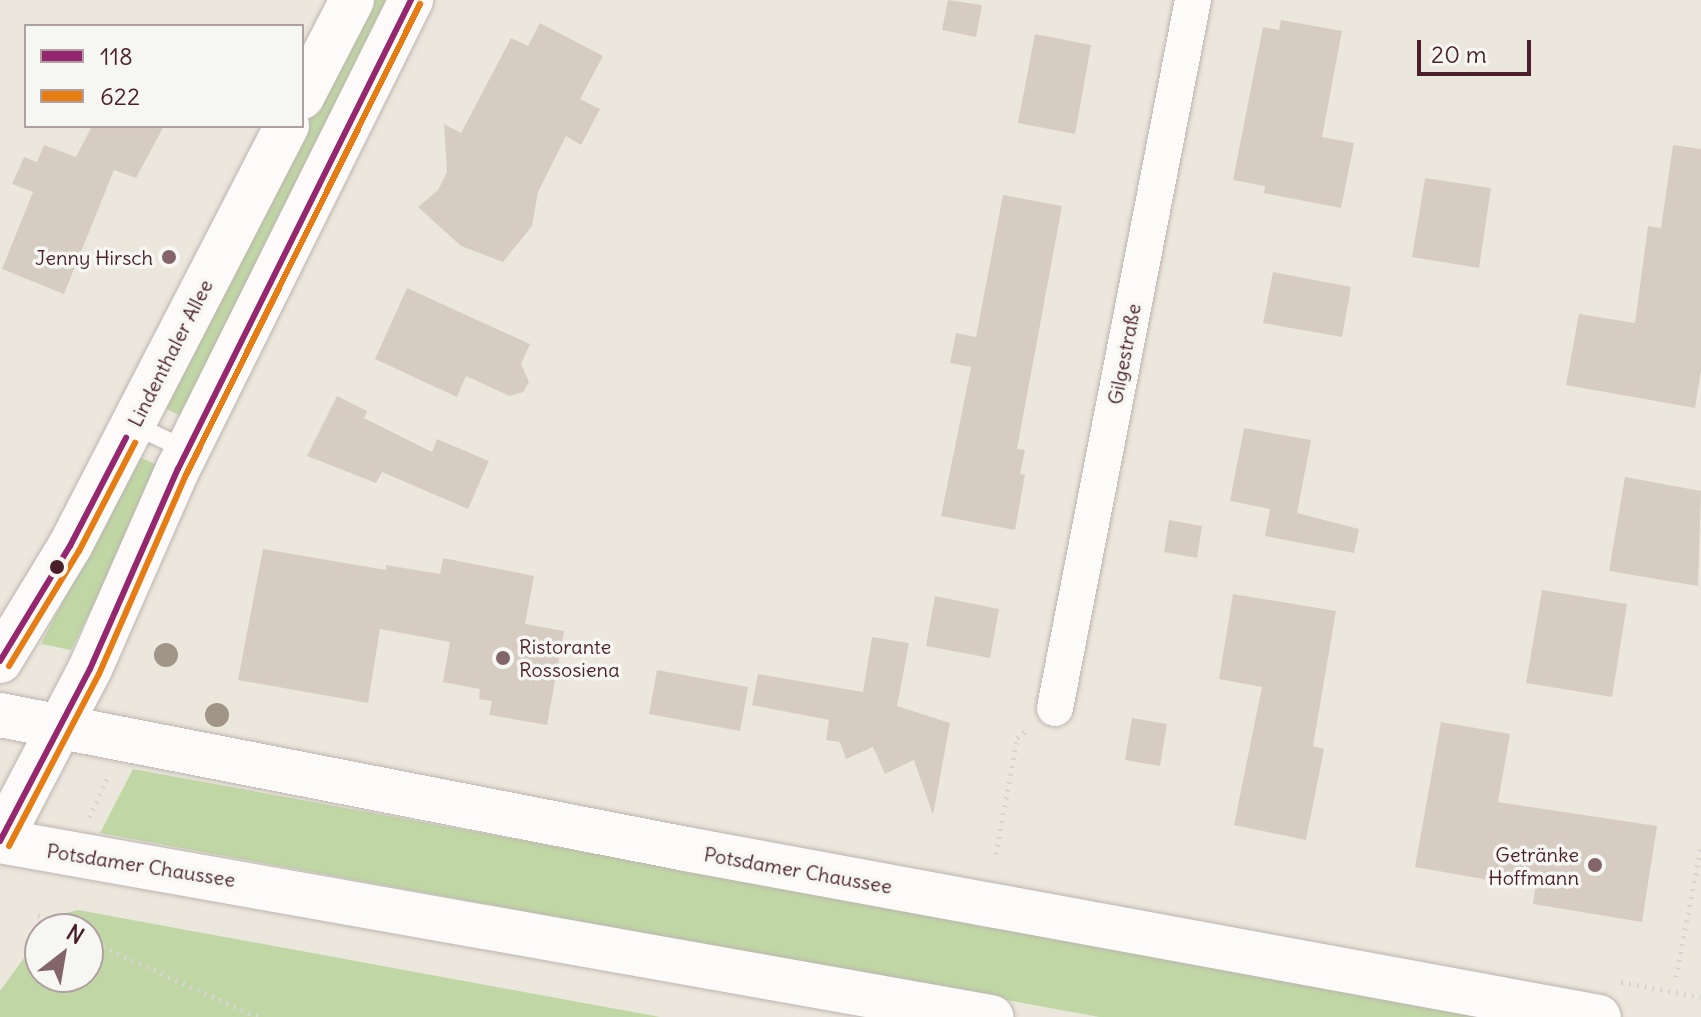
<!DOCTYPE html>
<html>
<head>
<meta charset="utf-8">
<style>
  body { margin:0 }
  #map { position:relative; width:1701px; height:1017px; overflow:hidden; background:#ece7dd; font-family:Delius,sans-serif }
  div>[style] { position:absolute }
  .green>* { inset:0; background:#c0d7a5 }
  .building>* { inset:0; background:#d7ccc2 }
  .path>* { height:5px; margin-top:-2.5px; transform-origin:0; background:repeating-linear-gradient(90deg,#d8d4d3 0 2px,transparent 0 8px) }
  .roads { filter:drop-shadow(0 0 2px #bcb4af) drop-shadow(0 0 2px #bcb4af) }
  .service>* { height:18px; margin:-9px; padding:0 9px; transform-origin:9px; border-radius:9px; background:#fcfbfa }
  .minor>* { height:36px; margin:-18px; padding:0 18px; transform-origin:18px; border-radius:18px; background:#fcfbfa }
  .secondary>* { height:44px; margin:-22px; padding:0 22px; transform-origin:22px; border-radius:22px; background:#fcfbfa }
  .primary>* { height:44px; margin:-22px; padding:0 22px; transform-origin:22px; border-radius:22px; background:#fcfbfa }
  .bus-1>* { height:6px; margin:-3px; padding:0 3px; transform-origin:3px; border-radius:3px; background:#95276e }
  .bus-2>* { height:6px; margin:-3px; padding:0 3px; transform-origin:3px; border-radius:3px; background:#e57d14 }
  .trees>* { width:24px; height:24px; margin:-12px; border-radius:50%; background:#a19588 }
  .dots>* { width:22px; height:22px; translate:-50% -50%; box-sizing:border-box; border:4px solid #f6f6f2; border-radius:50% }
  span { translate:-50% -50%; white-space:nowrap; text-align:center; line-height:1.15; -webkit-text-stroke:7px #f6f6f2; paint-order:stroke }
  .poi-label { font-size:20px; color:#4a1f2b }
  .right { translate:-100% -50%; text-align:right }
  .left { translate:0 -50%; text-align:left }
  .street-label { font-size:20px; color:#4a1f2b }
  .legend { position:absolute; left:24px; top:24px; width:280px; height:104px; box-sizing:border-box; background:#f6f6f2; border:2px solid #b1a0a2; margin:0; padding:10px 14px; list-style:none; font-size:24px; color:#4a1f2b }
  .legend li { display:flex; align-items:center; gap:16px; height:40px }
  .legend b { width:40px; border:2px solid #b1a0a2 }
  .north { position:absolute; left:24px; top:913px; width:80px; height:80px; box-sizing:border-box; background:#f6f6f2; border:2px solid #b1a0a2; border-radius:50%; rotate:31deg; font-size:22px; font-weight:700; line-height:32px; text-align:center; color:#4a1f2b }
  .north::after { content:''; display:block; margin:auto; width:28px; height:36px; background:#836569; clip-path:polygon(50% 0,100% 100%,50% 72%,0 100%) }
  .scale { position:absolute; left:1417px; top:40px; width:114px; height:36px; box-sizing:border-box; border:4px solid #4a1f2b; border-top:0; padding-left:10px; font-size:24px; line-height:28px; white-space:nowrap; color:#4a1f2b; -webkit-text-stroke:6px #f6f6f2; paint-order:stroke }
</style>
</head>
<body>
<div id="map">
  <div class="green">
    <i style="clip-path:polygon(371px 0,394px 0,187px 419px,163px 407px)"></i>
    <i style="clip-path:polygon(137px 456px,162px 467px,71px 650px,41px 644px)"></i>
    <i style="clip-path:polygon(133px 769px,1485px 1017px,1099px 1017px,100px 833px)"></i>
    <i style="clip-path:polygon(78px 910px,660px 1017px,0 1017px,0 991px,40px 936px,40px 977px,88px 977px,88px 929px,45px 929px,58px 915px)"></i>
  </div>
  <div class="building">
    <i style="clip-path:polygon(948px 0,982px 5px,976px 37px,942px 30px)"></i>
    <i style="clip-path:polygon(1281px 20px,1342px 31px,1322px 137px,1354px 143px,1341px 208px,1264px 193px,1265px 186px,1233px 180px,1263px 27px,1279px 30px)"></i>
    <i style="clip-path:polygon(540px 23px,603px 56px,580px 99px,600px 109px,581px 145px,566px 136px,538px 192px,532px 226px,503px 262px,461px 246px,418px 207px,438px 190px,447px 172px,444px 124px,461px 133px,511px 38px,528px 46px)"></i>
    <i style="clip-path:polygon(1035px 34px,1091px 45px,1075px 134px,1018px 123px)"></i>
    <i style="clip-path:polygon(92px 126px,164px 126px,136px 178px,114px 170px,64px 294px,2px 269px,33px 192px,12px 184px,24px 157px,37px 162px,44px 145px,76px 157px)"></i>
    <i style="clip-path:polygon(1673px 145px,1701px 149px,1701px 371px,1695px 408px,1566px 385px,1579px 314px,1635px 323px,1648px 226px,1661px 228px)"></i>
    <i style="clip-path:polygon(1425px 178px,1491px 188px,1479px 268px,1412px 257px)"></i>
    <i style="clip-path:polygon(1003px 195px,1062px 206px,1017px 449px,1025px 450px,1020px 474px,1025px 475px,1015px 530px,941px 516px,971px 367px,950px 363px,956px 333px,976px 337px)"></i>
    <i style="clip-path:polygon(1273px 272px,1351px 287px,1342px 337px,1263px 323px)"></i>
    <i style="clip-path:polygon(407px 288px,530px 344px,521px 364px,529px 382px,523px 392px,510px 396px,466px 376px,457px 397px,375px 359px)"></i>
    <i style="clip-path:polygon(337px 396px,367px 411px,364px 418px,432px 452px,437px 439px,489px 461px,468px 509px,382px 472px,376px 483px,307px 456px)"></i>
    <i style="clip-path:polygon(1244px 428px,1311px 440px,1297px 513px,1359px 529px,1354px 553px,1265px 536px,1270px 509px,1230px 501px)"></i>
    <i style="clip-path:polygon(1625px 477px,1701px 491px,1698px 586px,1609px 571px)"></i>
    <i style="clip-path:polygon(1169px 520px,1202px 526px,1197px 558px,1164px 552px)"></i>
    <i style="clip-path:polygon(263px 549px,386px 570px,386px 565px,440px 574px,443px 558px,534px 576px,525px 624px,564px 631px,547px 725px,489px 715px,492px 701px,479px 699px,480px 689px,443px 682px,450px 642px,380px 629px,368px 703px,238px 680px)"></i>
    <i style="clip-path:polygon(1542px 590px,1627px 604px,1612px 697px,1526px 683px)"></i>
    <i style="clip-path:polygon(1233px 594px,1336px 611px,1313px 746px,1324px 749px,1306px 840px,1234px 825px,1262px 687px,1219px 679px)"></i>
    <i style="clip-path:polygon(935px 596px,999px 609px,990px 658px,926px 646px)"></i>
    <i style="clip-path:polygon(872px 637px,909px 643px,897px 706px,950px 723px,933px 815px,914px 760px,885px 774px,873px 747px,846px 759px,840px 742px,826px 740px,829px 720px,752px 705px,758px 674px,863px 692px)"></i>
    <i style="clip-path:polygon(657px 670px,748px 687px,740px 731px,649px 714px)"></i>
    <i style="clip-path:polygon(1132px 718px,1167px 724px,1160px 766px,1125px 760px)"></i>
    <i style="clip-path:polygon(1441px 722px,1510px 734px,1498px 802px,1657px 826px,1642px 922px,1533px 904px,1535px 888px,1415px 867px)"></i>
  </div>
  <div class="path">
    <i style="left:89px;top:817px;width:47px;rotate:-64.5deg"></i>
    <i style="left:996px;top:854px;width:118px;rotate:-79.7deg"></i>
    <i style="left:1017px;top:738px;width:11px;rotate:-38deg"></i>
    <i style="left:38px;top:915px;width:31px;rotate:27deg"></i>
    <i style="left:88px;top:940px;width:187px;rotate:24.4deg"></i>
    <i style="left:1676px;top:977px;width:133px;rotate:-79.2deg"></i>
    <i style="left:1621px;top:982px;width:81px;rotate:10.6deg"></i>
  </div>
  <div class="roads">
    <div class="service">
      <i style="left:134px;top:425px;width:59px;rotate:25.3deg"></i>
    </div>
    <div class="minor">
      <i style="left:1055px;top:708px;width:721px;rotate:-78.97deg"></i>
    </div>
    <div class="secondary">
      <i style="left:302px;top:97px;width:109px;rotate:-62.7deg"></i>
      <i style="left:0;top:661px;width:135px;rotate:-58.7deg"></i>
      <i style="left:70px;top:546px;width:473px;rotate:-62.7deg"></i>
      <i style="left:0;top:841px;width:194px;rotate:-62.4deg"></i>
      <i style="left:90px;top:669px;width:219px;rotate:-66.3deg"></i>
      <i style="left:178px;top:469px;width:524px;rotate:-63.58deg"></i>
    </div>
    <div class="primary">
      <i style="left:0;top:715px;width:699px;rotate:11.05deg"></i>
      <i style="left:686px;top:849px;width:928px;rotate:10.43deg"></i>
      <i style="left:0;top:841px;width:1007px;rotate:10.07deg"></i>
    </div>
  </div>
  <div class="bus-1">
    <i style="left:0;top:661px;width:135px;rotate:-58.7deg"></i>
    <i style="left:70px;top:546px;width:122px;rotate:-62.6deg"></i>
    <i style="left:0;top:841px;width:194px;rotate:-62.4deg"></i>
    <i style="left:90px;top:669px;width:219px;rotate:-66.3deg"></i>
    <i style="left:178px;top:469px;width:524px;rotate:-63.58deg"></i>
  </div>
  <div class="bus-2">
    <i style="left:9px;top:666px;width:135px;rotate:-58.7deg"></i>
    <i style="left:79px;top:551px;width:122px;rotate:-62.6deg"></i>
    <i style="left:9px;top:846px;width:194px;rotate:-62.4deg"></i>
    <i style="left:99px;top:674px;width:219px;rotate:-66.4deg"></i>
    <i style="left:187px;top:473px;width:524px;rotate:-63.58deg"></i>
  </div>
  <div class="trees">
    <i style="left:166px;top:655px"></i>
    <i style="left:217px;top:715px"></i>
  </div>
  <div class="dots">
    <i style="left:169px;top:257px;background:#836569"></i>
    <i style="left:57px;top:567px;background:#4a1f2b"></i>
    <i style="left:503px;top:658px;background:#836569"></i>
    <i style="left:1595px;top:865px;background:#836569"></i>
  </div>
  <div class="poi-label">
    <span class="right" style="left:153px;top:257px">Jenny Hirsch</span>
    <span class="left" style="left:519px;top:658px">Ristorante<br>Rossosiena</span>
    <span class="right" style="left:1579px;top:866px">Getränke<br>Hoffmann</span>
  </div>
  <div class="street-label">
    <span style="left:170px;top:353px;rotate:-63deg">Lindenthaler Allee</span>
    <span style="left:1124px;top:354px;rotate:-79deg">Gilgestraße</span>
    <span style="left:141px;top:865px;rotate:9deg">Potsdamer Chaussee</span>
    <span style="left:798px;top:870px;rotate:10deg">Potsdamer Chaussee</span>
  </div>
  <ul class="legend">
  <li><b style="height:10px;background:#95276e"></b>118</li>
  <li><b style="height:10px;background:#e57d14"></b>622</li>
  </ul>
  <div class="north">N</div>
  <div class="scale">20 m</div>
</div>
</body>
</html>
